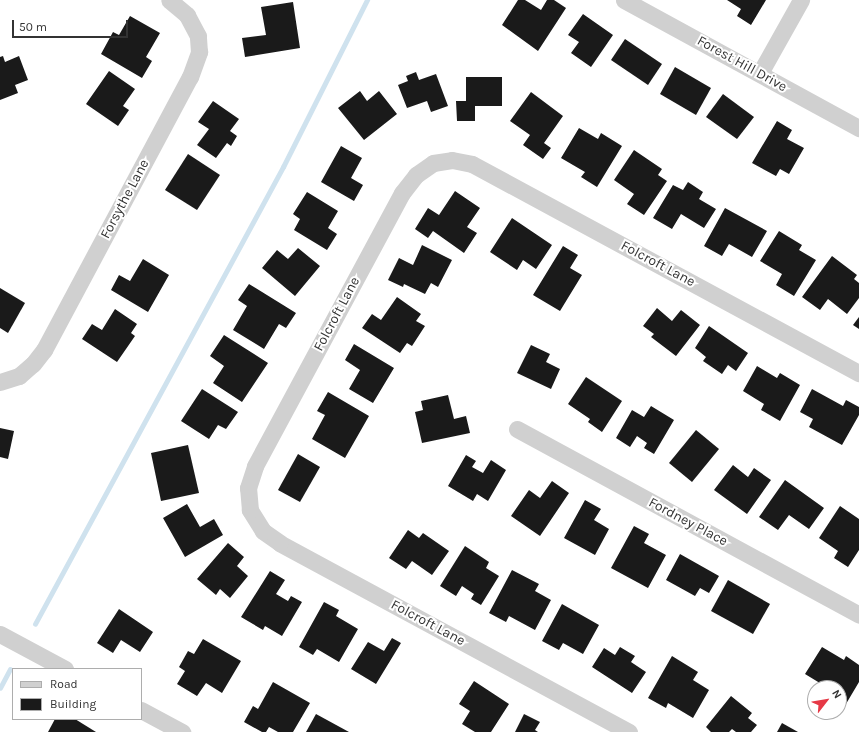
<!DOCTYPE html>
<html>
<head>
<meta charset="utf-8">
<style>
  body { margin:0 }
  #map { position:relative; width:859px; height:732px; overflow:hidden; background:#fff; font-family:Karla,sans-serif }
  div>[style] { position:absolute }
  .stream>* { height:4.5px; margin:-2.25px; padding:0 2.25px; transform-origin:2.25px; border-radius:2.25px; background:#cfe2ee }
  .building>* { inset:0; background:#1a1a1a }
  .minor>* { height:17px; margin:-8.5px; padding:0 8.5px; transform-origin:8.5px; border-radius:8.5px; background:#d0d0d0 }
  span { translate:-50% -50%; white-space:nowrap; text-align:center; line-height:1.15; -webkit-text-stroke:4px #fff; paint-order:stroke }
  .street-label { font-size:14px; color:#333 }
  .legend { position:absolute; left:12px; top:668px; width:130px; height:52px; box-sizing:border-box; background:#fff; border:1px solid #adadad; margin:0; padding:5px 7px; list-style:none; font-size:12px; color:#333 }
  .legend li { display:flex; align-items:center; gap:8px; height:20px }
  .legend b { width:20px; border:1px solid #adadad }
  .north { position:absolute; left:807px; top:680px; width:40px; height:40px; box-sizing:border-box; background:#fff; border:1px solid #adadad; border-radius:50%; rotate:59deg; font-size:11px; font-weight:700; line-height:16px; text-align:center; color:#333 }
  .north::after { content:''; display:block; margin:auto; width:14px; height:18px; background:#e63946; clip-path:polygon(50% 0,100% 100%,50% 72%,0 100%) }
  .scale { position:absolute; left:12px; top:20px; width:116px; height:18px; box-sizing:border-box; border:2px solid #333; border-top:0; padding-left:5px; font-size:12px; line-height:14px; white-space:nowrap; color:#333; -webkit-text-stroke:3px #fff; paint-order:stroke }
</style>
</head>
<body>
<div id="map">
  <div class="stream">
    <i style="left:35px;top:624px;width:520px;rotate:-61.51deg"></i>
    <i style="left:283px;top:167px;width:187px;rotate:-63.3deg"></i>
    <i style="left:0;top:688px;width:21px;rotate:-62deg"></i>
  </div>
  <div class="building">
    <i style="clip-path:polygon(518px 0,525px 0,541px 10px,547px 0,554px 0,566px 8px,538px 51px,502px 25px)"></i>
    <i style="clip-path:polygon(727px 0,766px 0,751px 25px,737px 16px,741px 9px)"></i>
    <i style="clip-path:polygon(293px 2px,300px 48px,245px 57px,242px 38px,266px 35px,261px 7px)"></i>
    <i style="clip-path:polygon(583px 14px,613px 35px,591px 67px,571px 53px,579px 42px,568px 35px)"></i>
    <i style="clip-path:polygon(130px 16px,160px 33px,146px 57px,152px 61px,142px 78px,101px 54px,113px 32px,119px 35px)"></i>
    <i style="clip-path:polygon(625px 39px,662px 64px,648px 85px,611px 60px)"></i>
    <i style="clip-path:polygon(3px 56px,5px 62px,19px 56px,28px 80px,15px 85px,18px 93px,0 100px,0 57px)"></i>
    <i style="clip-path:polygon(675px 67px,711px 88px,696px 115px,660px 94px)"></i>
    <i style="clip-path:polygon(109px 71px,135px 89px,123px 106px,129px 110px,118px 126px,86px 104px)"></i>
    <i style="clip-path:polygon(416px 72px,419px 80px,436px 74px,448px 106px,431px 112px,427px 101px,407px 108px,398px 85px,408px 81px,406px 76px)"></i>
    <i style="clip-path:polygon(466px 77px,502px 77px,502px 106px,475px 106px,475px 121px,457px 121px,456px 101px,466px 101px)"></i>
    <i style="clip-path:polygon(360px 91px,367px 101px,379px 91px,397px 114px,364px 140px,338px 108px)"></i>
    <i style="clip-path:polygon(531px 92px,563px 116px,544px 143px,551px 148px,543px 159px,523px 145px,530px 135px,510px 121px)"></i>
    <i style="clip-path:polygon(723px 94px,754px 117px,737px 139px,706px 117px)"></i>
    <i style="clip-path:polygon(213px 101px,239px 119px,230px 131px,237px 136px,231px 146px,227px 143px,216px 158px,197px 145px,209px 129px,198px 122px)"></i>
    <i style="clip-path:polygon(777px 121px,792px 130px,787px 139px,804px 148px,789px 174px,780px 169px,776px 176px,752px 163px)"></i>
    <i style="clip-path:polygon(579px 128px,598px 139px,601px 133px,622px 146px,597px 187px,581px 177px,585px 172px,561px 158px)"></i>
    <i style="clip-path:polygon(341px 146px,362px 158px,351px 178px,363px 185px,354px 201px,321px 182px)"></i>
    <i style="clip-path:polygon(634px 150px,662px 169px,658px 175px,667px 181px,644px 215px,627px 204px,634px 194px,614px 180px)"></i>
    <i style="clip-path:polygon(188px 154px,220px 175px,197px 210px,165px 190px)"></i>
    <i style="clip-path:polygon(688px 182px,703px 192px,699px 199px,716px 209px,704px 228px,681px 214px,672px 229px,653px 218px,673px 185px,683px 190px)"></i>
    <i style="clip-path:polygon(455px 191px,480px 208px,467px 227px,477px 233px,464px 253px,433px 231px,428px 238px,415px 229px,428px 208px,439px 215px)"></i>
    <i style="clip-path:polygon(307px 192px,338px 211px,328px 228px,337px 234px,327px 250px,294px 230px,300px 219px,293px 214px)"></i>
    <i style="clip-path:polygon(725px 208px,767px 231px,752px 257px,729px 244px,722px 256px,704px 246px)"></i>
    <i style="clip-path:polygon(512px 218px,552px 245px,536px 269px,523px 260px,517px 270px,490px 252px)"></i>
    <i style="clip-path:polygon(779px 231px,802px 245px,799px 250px,816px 260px,794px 296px,776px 285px,782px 274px,760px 261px)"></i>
    <i style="clip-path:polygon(422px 245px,452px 260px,438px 287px,431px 283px,425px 294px,404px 284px,403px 287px,388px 280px,399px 258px,413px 265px)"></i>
    <i style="clip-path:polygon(563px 246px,578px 255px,570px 268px,582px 275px,560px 311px,533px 295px)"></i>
    <i style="clip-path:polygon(298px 248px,320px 266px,295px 296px,262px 268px,277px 250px,288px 259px)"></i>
    <i style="clip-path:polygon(832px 256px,857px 275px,854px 279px,859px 283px,859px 298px,847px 314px,828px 299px,820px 310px,802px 297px)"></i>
    <i style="clip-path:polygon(143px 259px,169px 275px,148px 312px,111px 290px,119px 275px,130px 281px)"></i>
    <i style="clip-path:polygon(249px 284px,296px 313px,286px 328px,279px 324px,264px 349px,233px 330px,247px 306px,238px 300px)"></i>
    <i style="clip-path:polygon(0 288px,25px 303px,8px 333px,0 328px)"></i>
    <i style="clip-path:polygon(397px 297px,421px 314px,416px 321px,425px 326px,412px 346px,407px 343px,400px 353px,362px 328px,372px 314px,381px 320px)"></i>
    <i style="clip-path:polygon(657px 308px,672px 321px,681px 310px,700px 325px,676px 356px,651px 337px,654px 334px,643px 326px)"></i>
    <i style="clip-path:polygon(115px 309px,137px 324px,131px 333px,135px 336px,117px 362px,82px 339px,92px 324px,102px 330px)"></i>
    <i style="clip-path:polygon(859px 317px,859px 329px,853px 325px)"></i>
    <i style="clip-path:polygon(709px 326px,748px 353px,736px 371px,728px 365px,722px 374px,703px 361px,706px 357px,695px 348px)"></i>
    <i style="clip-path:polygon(224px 335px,268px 363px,242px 402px,213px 383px,224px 366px,210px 356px)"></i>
    <i style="clip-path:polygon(354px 344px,394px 368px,373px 403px,349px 389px,360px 370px,345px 360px)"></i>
    <i style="clip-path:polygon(531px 345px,550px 354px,546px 362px,560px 369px,551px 389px,517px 373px)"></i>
    <i style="clip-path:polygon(757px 366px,777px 378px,780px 373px,800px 385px,780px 421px,761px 410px,764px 404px,743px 391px)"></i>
    <i style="clip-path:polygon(586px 377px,622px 401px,602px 432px,588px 422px,590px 419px,568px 404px)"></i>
    <i style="clip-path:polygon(202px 389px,238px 412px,226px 429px,218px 425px,209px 439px,181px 421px)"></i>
    <i style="clip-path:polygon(812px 389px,843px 406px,846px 400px,859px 407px,859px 415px,842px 445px,809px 427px,813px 419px,800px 412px)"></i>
    <i style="clip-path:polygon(328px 392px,369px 416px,345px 458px,312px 439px,325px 415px,317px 411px)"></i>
    <i style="clip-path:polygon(448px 395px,454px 419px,466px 416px,470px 433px,422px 443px,415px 412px,423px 410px,421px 401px)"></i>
    <i style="clip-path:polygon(651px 406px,674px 420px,654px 454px,644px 448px,647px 443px,637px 436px,630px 447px,616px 438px,632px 410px,644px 417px)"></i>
    <i style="clip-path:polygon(0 428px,14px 431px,8px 459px,0 457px)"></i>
    <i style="clip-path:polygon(696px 430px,719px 449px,692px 482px,669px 463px)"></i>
    <i style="clip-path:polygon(188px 445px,199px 493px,161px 501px,151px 453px)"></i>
    <i style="clip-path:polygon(298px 454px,320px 467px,300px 502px,278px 490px)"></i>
    <i style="clip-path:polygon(466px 455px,476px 461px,472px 467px,483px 473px,491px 460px,506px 470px,488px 501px,477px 494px,473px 501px,448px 486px)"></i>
    <i style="clip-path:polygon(733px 465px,748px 477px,754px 468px,771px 480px,747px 514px,714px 490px)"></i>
    <i style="clip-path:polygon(785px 480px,824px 508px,809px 529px,789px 515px,778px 530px,759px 517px)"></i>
    <i style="clip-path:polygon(552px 481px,569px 493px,540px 536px,511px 516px,529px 490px,540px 498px)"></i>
    <i style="clip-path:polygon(585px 500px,601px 509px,594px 520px,609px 529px,595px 555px,564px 538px)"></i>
    <i style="clip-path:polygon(187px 504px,200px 527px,214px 519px,223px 535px,185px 557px,163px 518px)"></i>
    <i style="clip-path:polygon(840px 506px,859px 519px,859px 550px,848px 567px,834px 558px,838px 551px,819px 538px)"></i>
    <i style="clip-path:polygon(634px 526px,649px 534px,644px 543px,666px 555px,648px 588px,611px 568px)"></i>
    <i style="clip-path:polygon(408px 530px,419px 538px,423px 533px,449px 551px,432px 575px,412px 561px,406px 569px,389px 558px)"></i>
    <i style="clip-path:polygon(228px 543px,244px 557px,237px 566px,248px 576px,230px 598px,220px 589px,216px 595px,197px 579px)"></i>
    <i style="clip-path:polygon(465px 546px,489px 562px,486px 568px,499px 576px,481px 605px,471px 599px,474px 594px,462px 586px,456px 596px,440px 586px)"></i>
    <i style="clip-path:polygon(680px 554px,719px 576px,709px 593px,700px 588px,695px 596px,666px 580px)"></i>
    <i style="clip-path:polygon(512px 570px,539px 584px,535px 591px,551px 600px,535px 630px,509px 616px,506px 622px,489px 613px)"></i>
    <i style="clip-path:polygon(270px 571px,285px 580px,276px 594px,288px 601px,291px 596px,302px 602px,282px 636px,265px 626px,263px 630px,241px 617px)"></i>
    <i style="clip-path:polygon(728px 580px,770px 604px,753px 634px,711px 611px)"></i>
    <i style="clip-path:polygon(324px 602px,339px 610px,336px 616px,358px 629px,339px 662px,317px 649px,313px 655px,299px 647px)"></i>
    <i style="clip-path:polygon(562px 604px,599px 625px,583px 654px,563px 643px,559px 650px,542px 641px)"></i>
    <i style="clip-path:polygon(119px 609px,153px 632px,140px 652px,121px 640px,113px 653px,97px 643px)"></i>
    <i style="clip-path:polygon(392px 638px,401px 643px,376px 684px,351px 669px,368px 642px,384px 651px)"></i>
    <i style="clip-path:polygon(203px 639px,241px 661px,222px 693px,206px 683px,197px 696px,177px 684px,185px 671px,179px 667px,188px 651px,194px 654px)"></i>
    <i style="clip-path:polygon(620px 647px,635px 656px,631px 662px,646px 672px,632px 693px,592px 667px,604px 648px,615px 655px)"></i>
    <i style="clip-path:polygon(822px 647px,844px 660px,846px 656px,859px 665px,859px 682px,843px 709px,839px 707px,839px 688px,828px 688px,805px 674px)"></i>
    <i style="clip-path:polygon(672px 656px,698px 672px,693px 680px,709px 690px,693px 718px,668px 703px,666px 708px,648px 698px)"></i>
    <i style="clip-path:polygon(474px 681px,509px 704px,491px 732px,475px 732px,462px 724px,470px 711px,459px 704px)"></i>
    <i style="clip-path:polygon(273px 682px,310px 703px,293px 732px,278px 732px,269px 727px,266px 732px,262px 732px,244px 722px,253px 706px,258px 709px)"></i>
    <i style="clip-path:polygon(731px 696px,752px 713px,748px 718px,757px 725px,751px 732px,736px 732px,732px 729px,729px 732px,711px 732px,706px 727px)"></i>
    <i style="clip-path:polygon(316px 714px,349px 732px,306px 732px)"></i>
    <i style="clip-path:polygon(524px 714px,540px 722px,535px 730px,538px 732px,515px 732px)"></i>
    <i style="clip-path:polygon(55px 719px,75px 719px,96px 732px,48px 732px)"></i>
    <i style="clip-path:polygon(782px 723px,798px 732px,777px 732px)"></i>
  </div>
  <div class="minor">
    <i style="left:624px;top:0;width:268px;rotate:28.6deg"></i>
    <i style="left:760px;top:73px;width:84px;rotate:-60.7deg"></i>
    <i style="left:0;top:382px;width:20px;rotate:-18deg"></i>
    <i style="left:19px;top:376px;width:18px;rotate:-41deg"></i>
    <i style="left:33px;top:364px;width:18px;rotate:-52deg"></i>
    <i style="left:44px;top:350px;width:310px;rotate:-61.9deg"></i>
    <i style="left:190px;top:77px;width:27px;rotate:-70deg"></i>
    <i style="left:199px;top:52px;width:16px;rotate:-94deg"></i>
    <i style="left:198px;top:36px;width:24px;rotate:-118deg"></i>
    <i style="left:187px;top:15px;width:23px;rotate:-140deg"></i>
    <i style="left:517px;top:429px;width:389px;rotate:28.5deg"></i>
    <i style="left:0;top:634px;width:74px;rotate:28.3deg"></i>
    <i style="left:141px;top:710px;width:47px;rotate:28.2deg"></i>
    <i style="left:629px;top:732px;width:397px;rotate:-151.6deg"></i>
    <i style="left:280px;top:543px;width:21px;rotate:-145deg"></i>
    <i style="left:263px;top:531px;width:25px;rotate:-122deg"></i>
    <i style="left:250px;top:510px;width:22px;rotate:-95deg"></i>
    <i style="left:248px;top:488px;width:23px;rotate:-72deg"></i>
    <i style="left:255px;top:466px;width:310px;rotate:-61.7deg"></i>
    <i style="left:402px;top:193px;width:23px;rotate:-52deg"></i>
    <i style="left:416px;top:175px;width:21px;rotate:-35deg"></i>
    <i style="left:433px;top:163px;width:19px;rotate:-9deg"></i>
    <i style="left:452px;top:160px;width:20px;rotate:11deg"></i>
    <i style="left:472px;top:164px;width:440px;rotate:28.4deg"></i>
  </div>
  <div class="street-label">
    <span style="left:742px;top:64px;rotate:29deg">Forest Hill Drive</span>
    <span style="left:125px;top:199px;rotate:-62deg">Forsythe Lane</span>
    <span style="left:658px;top:264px;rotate:28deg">Folcroft Lane</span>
    <span style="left:337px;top:314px;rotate:-62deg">Folcroft Lane</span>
    <span style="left:688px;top:522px;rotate:28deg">Fordney Place</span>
    <span style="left:428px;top:623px;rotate:28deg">Folcroft Lane</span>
  </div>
  <ul class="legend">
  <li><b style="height:5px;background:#d0d0d0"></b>Road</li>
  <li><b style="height:11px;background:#1a1a1a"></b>Building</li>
  </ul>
  <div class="north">N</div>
  <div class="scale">50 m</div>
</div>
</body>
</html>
